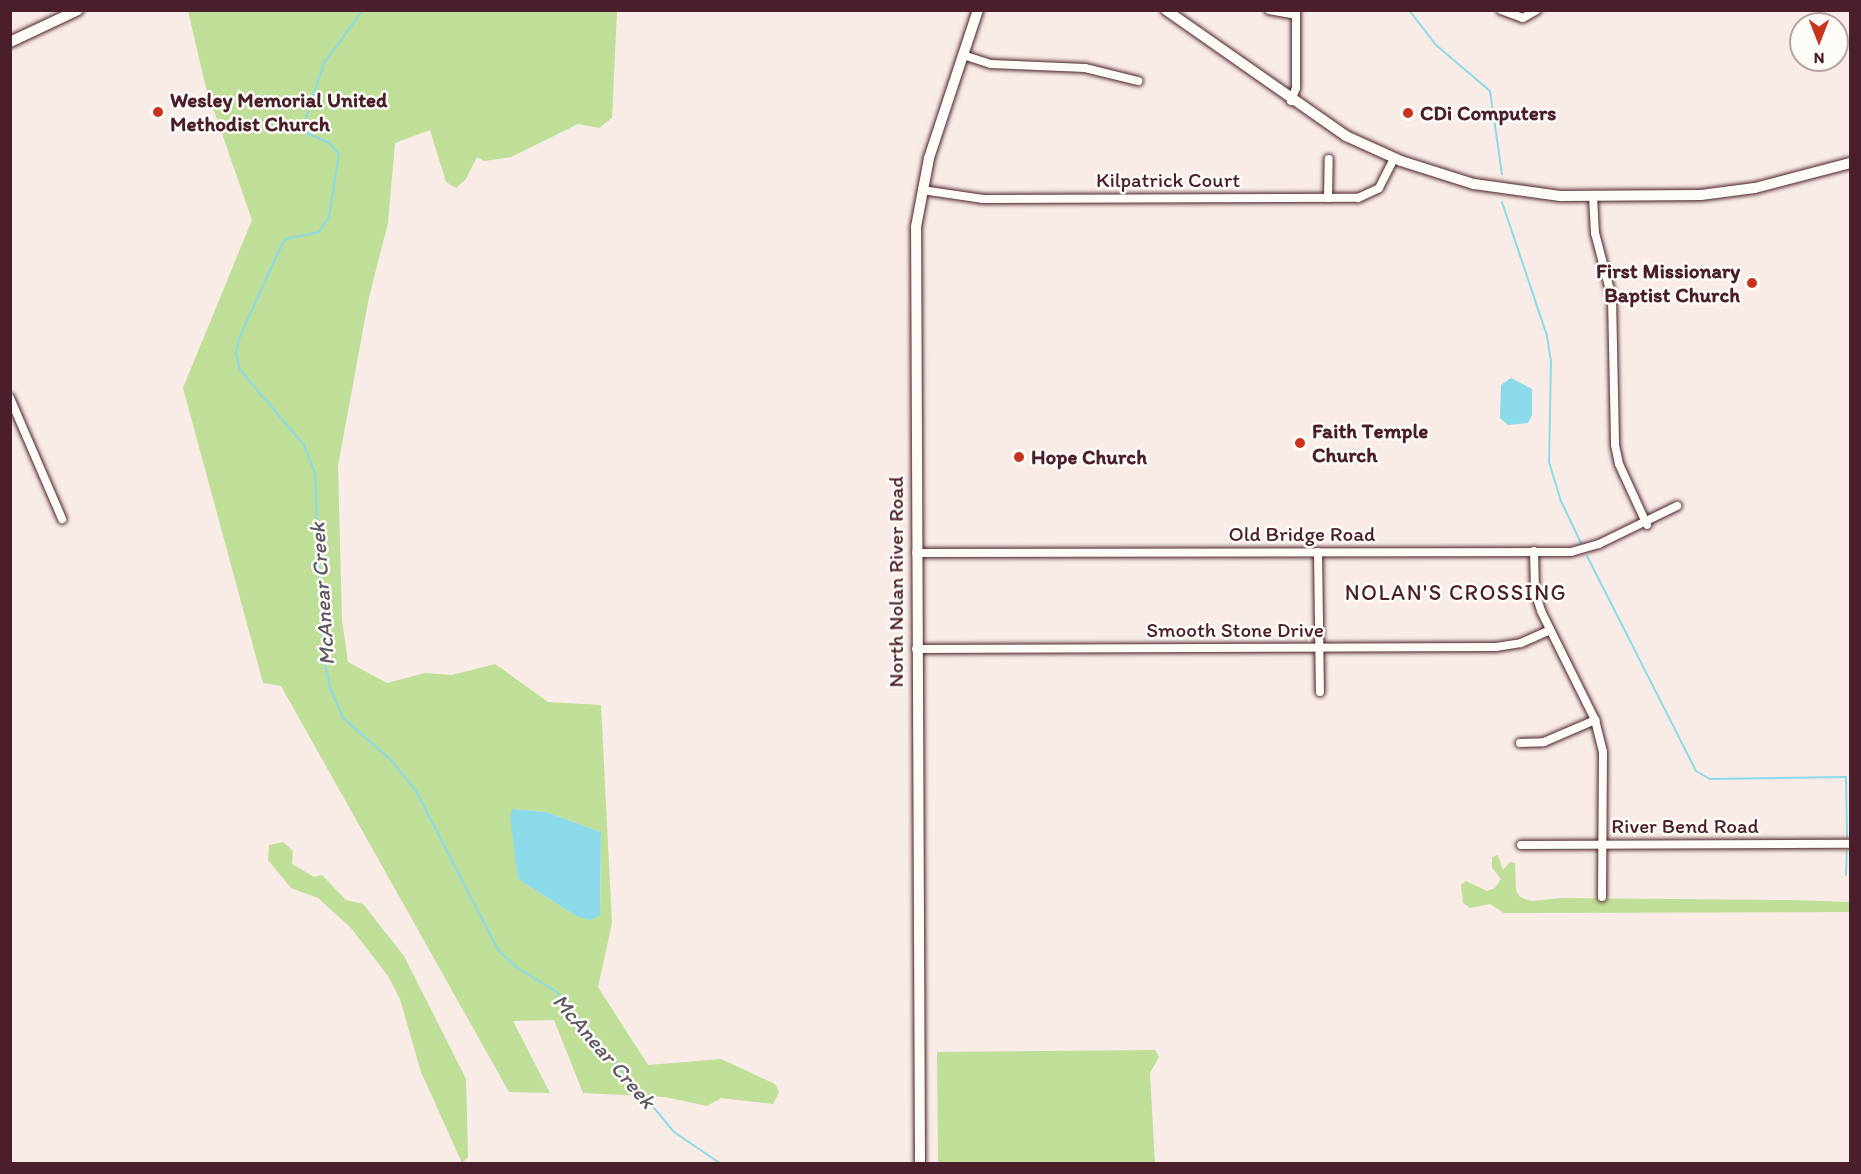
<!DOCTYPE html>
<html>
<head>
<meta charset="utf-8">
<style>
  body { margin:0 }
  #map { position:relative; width:1861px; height:1174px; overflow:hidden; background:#f9ece6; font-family:Itim,sans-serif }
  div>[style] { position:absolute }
  .green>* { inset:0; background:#bfde97 }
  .water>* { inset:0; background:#8bdae9 }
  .stream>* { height:2px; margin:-1px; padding:0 1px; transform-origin:1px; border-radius:1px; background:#8bdae9 }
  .roads { filter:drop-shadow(0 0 2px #4a1f2b) drop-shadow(0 0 2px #4a1f2b) }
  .minor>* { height:8px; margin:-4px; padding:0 4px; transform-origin:4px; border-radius:4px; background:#fdfcf7 }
  .secondary>* { height:10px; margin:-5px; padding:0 5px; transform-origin:5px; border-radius:5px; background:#fdfcf7 }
  .dots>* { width:16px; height:16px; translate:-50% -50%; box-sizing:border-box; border:3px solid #fdfcf7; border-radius:50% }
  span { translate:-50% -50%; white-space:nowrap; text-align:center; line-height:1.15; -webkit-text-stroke:5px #fdfcf7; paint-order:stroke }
  .poi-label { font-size:21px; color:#4a1f2b; font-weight:700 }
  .left { translate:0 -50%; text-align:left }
  .right { translate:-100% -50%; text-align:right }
  .street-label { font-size:21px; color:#4a1f2b }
  .neighbourhood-label { font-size:22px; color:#4a1f2b; letter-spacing:1.5px }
  .water-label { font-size:22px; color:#5e5764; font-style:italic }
  .frame { position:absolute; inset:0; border:12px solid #4a1f2b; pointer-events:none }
  .north { position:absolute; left:1789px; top:12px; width:60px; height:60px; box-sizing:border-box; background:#fdfcf7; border:2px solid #b5a4a5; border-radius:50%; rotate:180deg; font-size:16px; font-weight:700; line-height:24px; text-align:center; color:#4a1f2b }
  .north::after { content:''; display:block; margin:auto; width:21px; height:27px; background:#c8321e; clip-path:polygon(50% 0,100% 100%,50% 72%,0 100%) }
</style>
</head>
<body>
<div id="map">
  <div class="green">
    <i style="clip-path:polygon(evenodd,188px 11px,617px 11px,612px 118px,599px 128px,578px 124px,511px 157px,484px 161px,477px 157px,466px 179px,456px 188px,446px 182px,430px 130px,395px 143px,388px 223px,369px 297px,338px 466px,342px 620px,348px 662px,387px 683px,425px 673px,452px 675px,495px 664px,548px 702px,601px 705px,612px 923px,598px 987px,648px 1065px,721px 1059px,775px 1084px,779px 1092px,773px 1104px,721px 1098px,707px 1106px,665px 1097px,583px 1093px,554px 1020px,513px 1021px,550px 1093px,509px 1092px,281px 686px,263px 683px,183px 388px,252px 220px,206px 88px,188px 11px,513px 809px,546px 812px,601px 832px,600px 915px,576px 916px,518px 879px,513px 809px)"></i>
    <i style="clip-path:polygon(283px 842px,293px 851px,292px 864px,314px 877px,322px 875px,346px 900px,363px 904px,404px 956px,466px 1079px,468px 1157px,462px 1163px,421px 1072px,400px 999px,388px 976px,351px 928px,318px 898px,291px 888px,268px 860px,269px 845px)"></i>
    <i style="clip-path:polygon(1498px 855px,1503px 870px,1510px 862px,1515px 863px,1516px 890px,1520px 897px,1531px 901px,1561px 898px,1790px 900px,1850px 902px,1850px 912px,1504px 913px,1490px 904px,1470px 908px,1463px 903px,1461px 885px,1466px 881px,1487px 891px,1495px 888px,1501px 879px,1492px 868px,1492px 857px)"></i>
    <i style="clip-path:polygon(1155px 1050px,1159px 1057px,1150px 1073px,1155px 1163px,938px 1163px,937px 1052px)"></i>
  </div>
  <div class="water">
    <i style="clip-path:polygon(1511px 378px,1532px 389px,1532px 415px,1528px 423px,1508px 425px,1500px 418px,1501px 385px)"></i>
    <i style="clip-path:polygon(513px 809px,546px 812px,601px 832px,600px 915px,590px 920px,576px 916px,518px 879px,510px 816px)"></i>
  </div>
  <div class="stream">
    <i style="left:363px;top:10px;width:66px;rotate:126.3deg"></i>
    <i style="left:324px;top:63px;width:61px;rotate:108.1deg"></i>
    <i style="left:305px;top:121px;width:13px;rotate:77deg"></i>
    <i style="left:308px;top:134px;width:22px;rotate:22deg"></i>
    <i style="left:328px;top:142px;width:16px;rotate:47deg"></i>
    <i style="left:339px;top:154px;width:64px;rotate:99deg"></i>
    <i style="left:329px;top:217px;width:18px;rotate:124deg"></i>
    <i style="left:319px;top:232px;width:34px;rotate:168deg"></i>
    <i style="left:286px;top:239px;width:6px;rotate:129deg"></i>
    <i style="left:282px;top:244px;width:104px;rotate:114.4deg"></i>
    <i style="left:239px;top:339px;width:15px;rotate:101deg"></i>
    <i style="left:236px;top:354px;width:16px;rotate:76deg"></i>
    <i style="left:240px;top:370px;width:99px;rotate:49.5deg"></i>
    <i style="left:304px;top:445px;width:31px;rotate:69deg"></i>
    <i style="left:315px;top:474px;width:179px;rotate:87.4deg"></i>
    <i style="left:323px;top:653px;width:36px;rotate:79deg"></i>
    <i style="left:330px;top:688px;width:34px;rotate:66deg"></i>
    <i style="left:344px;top:719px;width:62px;rotate:41.1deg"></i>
    <i style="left:391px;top:760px;width:40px;rotate:51deg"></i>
    <i style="left:416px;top:791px;width:179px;rotate:62.7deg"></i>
    <i style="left:498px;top:950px;width:25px;rotate:43deg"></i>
    <i style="left:516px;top:967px;width:48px;rotate:31.4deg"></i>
    <i style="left:557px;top:992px;width:182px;rotate:50.1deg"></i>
    <i style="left:674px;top:1132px;width:57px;rotate:34.2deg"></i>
    <i style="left:1409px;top:10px;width:44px;rotate:52.4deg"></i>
    <i style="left:1436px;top:45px;width:71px;rotate:40.4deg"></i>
    <i style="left:1490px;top:91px;width:84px;rotate:81.8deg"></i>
    <i style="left:1502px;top:202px;width:141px;rotate:71.4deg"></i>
    <i style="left:1547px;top:336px;width:24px;rotate:81deg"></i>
    <i style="left:1551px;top:360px;width:102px;rotate:91.1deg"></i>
    <i style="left:1549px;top:462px;width:39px;rotate:73deg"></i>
    <i style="left:1560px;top:499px;width:49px;rotate:64.5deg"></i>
    <i style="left:1587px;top:556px;width:241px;rotate:63.1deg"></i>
    <i style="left:1696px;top:771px;width:16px;rotate:30deg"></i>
    <i style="left:1710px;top:779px;width:136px;rotate:-0.8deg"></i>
    <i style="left:1846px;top:777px;width:60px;rotate:89deg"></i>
    <i style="left:1846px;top:875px;width:24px;rotate:-88deg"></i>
  </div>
  <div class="roads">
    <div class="minor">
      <i style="left:1269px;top:10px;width:27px;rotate:10deg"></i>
      <i style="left:1501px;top:10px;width:23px;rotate:20deg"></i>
      <i style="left:1523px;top:18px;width:16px;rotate:-30deg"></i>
      <i style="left:963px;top:55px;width:29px;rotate:18deg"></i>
      <i style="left:991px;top:64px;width:94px;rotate:2.4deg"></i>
      <i style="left:1085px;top:68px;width:55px;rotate:13.8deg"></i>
      <i style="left:1291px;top:101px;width:14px;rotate:-69deg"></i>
      <i style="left:1296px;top:88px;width:78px;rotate:-90deg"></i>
      <i style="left:922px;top:190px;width:62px;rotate:8.4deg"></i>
      <i style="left:983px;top:199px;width:375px;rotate:-0.2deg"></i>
      <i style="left:1358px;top:198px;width:23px;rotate:-25deg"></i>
      <i style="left:1379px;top:188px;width:33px;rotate:-63deg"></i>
      <i style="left:1593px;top:196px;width:37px;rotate:87deg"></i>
      <i style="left:1595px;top:233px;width:67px;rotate:75.3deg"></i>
      <i style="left:1612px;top:298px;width:147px;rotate:88.8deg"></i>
      <i style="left:1615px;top:445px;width:19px;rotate:78deg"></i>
      <i style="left:1619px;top:464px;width:67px;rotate:65.3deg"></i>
      <i style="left:1328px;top:198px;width:39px;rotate:-89deg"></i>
      <i style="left:10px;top:398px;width:132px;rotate:66.7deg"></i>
      <i style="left:1534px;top:551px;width:41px;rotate:88.6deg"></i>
      <i style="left:1535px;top:592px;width:20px;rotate:72deg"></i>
      <i style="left:1541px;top:611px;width:122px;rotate:63.6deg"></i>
      <i style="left:1595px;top:720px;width:33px;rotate:76deg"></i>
      <i style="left:1603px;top:752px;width:145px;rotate:90.4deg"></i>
      <i style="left:1318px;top:552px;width:140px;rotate:89.2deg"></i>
      <i style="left:916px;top:553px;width:655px;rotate:-0.09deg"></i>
      <i style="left:1571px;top:552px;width:29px;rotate:-16deg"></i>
      <i style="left:1599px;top:544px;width:87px;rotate:-26deg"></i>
      <i style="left:916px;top:649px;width:580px;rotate:-0.2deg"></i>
      <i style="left:1496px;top:647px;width:25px;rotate:-9deg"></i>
      <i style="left:1521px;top:643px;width:32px;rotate:-24deg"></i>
      <i style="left:1520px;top:743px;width:24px;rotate:-2deg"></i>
      <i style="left:1544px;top:742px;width:56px;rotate:-23.3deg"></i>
      <i style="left:1521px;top:845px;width:329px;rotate:-0.2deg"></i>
    </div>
    <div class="secondary">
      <i style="left:1166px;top:10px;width:220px;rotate:35deg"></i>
      <i style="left:1346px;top:136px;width:60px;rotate:24.4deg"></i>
      <i style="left:1401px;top:161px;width:77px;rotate:17.5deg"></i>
      <i style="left:1474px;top:184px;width:87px;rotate:7.9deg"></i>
      <i style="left:1560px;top:196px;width:141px;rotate:-0.4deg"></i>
      <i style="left:1701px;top:195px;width:54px;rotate:-7.4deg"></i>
      <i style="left:1755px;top:188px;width:98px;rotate:-14.7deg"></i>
      <i style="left:10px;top:42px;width:75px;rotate:-25.2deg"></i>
      <i style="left:920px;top:1164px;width:937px;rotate:-90.24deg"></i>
      <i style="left:916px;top:227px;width:70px;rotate:-79.3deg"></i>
      <i style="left:929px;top:158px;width:156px;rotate:-71.7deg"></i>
    </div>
  </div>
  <div class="dots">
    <i style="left:158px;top:112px;background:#c8321e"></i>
    <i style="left:1408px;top:113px;background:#c8321e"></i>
    <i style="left:1752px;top:283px;background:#c8321e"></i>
    <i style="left:1300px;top:443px;background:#c8321e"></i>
    <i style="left:1019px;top:457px;background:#c8321e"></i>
  </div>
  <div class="poi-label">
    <span class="left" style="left:170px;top:112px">Wesley Memorial United<br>Methodist Church</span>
    <span class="left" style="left:1420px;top:113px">CDi Computers</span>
    <span class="right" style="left:1740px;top:283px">First Missionary<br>Baptist Church</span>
    <span class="left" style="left:1312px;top:443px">Faith Temple<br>Church</span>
    <span class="left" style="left:1031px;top:457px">Hope Church</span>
  </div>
  <div class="street-label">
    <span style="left:1168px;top:180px">Kilpatrick Court</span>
    <span style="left:1302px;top:534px">Old Bridge Road</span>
    <span style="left:896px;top:582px;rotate:-90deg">North Nolan River Road</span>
    <span style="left:1235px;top:630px">Smooth Stone Drive</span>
    <span style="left:1685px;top:826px">River Bend Road</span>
  </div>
  <div class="neighbourhood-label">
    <span style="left:1456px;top:593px">NOLAN'S CROSSING</span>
  </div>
  <div class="water-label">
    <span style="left:322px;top:594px;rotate:-94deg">McAnear Creek</span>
    <span style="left:604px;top:1051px;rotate:49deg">McAnear Creek</span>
  </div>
  <div class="frame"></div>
  <div class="north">N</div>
</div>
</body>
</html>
